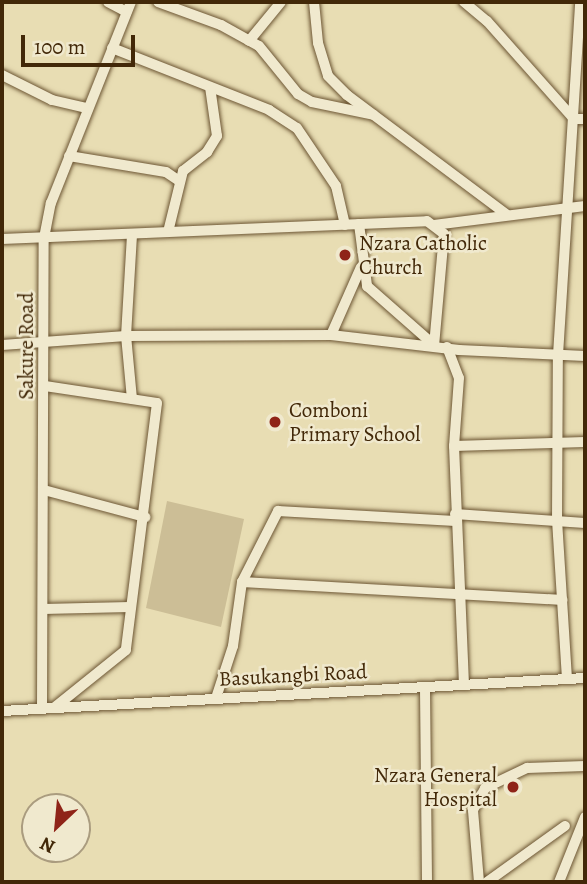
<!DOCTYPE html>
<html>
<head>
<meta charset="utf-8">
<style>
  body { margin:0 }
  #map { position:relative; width:587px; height:884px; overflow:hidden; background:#e8ddb3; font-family:Alegreya,serif }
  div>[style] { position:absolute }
  .green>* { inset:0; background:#ccbe96 }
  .roads { filter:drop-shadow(0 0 2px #6c5533) drop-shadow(0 0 2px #6c5533) }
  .minor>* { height:10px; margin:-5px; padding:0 5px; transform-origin:5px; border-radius:5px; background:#f0e9ce }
  .dots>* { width:19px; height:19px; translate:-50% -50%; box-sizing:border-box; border:4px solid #f0e9ce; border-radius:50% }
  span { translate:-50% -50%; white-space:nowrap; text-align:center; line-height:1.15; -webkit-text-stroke:5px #f0e9ce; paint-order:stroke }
  .poi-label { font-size:21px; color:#422808 }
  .left { translate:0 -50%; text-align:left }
  .right { translate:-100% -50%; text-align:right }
  .street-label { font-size:21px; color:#422808 }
  .frame { position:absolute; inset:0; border:4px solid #422808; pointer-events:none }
  .north { position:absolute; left:21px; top:793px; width:70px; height:70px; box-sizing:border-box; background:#f0e9ce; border:2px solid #aa9c7f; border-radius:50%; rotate:206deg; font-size:19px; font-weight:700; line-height:28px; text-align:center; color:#422808 }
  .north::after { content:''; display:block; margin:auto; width:24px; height:32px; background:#8f2418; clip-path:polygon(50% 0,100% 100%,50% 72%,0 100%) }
  .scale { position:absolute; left:21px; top:35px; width:114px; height:32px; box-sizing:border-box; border:4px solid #422808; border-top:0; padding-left:9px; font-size:21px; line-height:24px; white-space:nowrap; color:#422808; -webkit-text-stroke:5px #f0e9ce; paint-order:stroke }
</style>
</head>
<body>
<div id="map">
  <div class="green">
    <i style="clip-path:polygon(167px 501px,244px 519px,221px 627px,146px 608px)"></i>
  </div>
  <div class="roads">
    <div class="minor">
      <i style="left:108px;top:2px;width:21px;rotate:28deg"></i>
      <i style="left:158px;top:2px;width:67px;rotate:20.1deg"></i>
      <i style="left:221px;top:25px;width:43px;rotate:28.9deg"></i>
      <i style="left:259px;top:46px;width:62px;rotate:50.9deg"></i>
      <i style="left:298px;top:94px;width:16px;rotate:30deg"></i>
      <i style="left:312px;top:102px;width:63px;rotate:11.8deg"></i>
      <i style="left:314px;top:2px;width:41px;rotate:84.4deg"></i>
      <i style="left:318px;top:43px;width:34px;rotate:73deg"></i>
      <i style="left:328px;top:76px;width:27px;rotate:45deg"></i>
      <i style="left:347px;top:95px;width:199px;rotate:36.8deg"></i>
      <i style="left:464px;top:2px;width:30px;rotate:40deg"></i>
      <i style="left:487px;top:21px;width:131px;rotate:48.4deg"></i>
      <i style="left:574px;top:119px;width:11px"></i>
      <i style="left:249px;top:41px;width:50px;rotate:-50.6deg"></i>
      <i style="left:112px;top:48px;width:169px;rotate:21.5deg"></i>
      <i style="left:269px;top:110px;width:33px;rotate:33deg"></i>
      <i style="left:297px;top:128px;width:70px;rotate:56.1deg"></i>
      <i style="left:336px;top:186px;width:40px;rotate:77deg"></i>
      <i style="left:2px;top:75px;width:56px;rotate:26.6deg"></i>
      <i style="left:52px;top:100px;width:37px;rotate:13deg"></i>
      <i style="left:69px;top:156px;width:98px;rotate:9.4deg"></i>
      <i style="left:166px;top:172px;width:14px;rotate:34deg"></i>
      <i style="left:359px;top:224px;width:63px;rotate:82.6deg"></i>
      <i style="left:367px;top:286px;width:89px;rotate:41.4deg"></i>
      <i style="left:434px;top:225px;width:152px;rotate:-7.2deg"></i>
      <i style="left:168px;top:232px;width:63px;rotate:-76.2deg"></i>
      <i style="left:183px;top:171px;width:31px;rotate:-38deg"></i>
      <i style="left:207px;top:152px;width:19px;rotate:-58deg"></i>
      <i style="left:217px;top:136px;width:49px;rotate:-98.1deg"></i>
      <i style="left:2px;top:239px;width:425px;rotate:-2.4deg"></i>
      <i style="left:427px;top:221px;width:21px;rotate:37deg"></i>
      <i style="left:444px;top:234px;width:111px;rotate:95.1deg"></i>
      <i style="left:331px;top:335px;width:74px;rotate:-66.2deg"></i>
      <i style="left:2px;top:345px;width:124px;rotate:-4.2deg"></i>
      <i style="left:126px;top:336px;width:205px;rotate:-0.3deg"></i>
      <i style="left:331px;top:335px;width:129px;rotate:6.7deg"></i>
      <i style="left:459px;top:350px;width:126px;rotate:2.7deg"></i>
      <i style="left:447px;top:347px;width:33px;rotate:69deg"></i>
      <i style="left:459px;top:378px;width:68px;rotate:94.2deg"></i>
      <i style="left:454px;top:446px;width:239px;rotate:87.6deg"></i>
      <i style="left:45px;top:386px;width:113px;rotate:8.6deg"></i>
      <i style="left:157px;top:403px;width:249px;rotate:97.2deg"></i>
      <i style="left:126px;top:650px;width:91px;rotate:141.2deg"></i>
      <i style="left:132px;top:399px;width:63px;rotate:-95.4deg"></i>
      <i style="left:126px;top:336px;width:102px;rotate:-86.6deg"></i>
      <i style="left:454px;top:446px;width:131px;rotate:-1.7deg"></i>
      <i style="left:44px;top:490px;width:105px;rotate:15deg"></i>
      <i style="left:455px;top:514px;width:130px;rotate:4deg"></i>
      <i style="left:242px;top:582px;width:321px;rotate:3.2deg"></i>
      <i style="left:43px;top:609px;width:87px;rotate:-1.3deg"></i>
      <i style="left:567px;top:679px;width:157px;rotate:-93.6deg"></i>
      <i style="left:557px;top:522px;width:167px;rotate:-89.7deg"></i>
      <i style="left:558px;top:355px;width:354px;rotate:-86.4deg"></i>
      <i style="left:425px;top:689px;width:193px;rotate:89.4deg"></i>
      <i style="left:216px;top:698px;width:55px;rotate:-71.9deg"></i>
      <i style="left:233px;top:646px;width:65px;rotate:-82deg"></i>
      <i style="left:242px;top:582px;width:80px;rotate:-63.1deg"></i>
      <i style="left:278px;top:511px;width:177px;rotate:3.2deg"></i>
      <i style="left:42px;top:707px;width:469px;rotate:-89.8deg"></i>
      <i style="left:44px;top:238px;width:36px;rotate:-79deg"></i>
      <i style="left:51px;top:203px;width:216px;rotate:-68.3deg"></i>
      <i style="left:2px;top:711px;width:584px;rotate:-3.24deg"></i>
      <i style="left:479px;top:882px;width:72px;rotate:-94.8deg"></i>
      <i style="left:473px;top:810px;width:25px;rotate:-61deg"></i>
      <i style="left:485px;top:788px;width:47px;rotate:-25.5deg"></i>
      <i style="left:527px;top:768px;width:58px;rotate:-2deg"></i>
      <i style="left:487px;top:882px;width:96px;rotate:-35.7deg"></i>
      <i style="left:559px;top:882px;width:70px;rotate:-68.2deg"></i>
    </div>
  </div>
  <div class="dots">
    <i style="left:345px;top:255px;background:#8f2418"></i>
    <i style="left:275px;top:422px;background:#8f2418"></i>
    <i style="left:513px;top:787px;background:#8f2418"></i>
  </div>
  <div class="poi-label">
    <span class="left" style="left:359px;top:255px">Nzara Catholic<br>Church</span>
    <span class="left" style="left:289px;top:422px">Comboni<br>Primary School</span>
    <span class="right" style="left:497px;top:787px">Nzara General<br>Hospital</span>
  </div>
  <div class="street-label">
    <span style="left:26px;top:346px;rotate:-90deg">Sakure Road</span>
    <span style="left:293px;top:675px;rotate:-3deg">Basukangbi Road</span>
  </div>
  <div class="frame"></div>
  <div class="north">N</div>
  <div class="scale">100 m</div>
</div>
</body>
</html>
